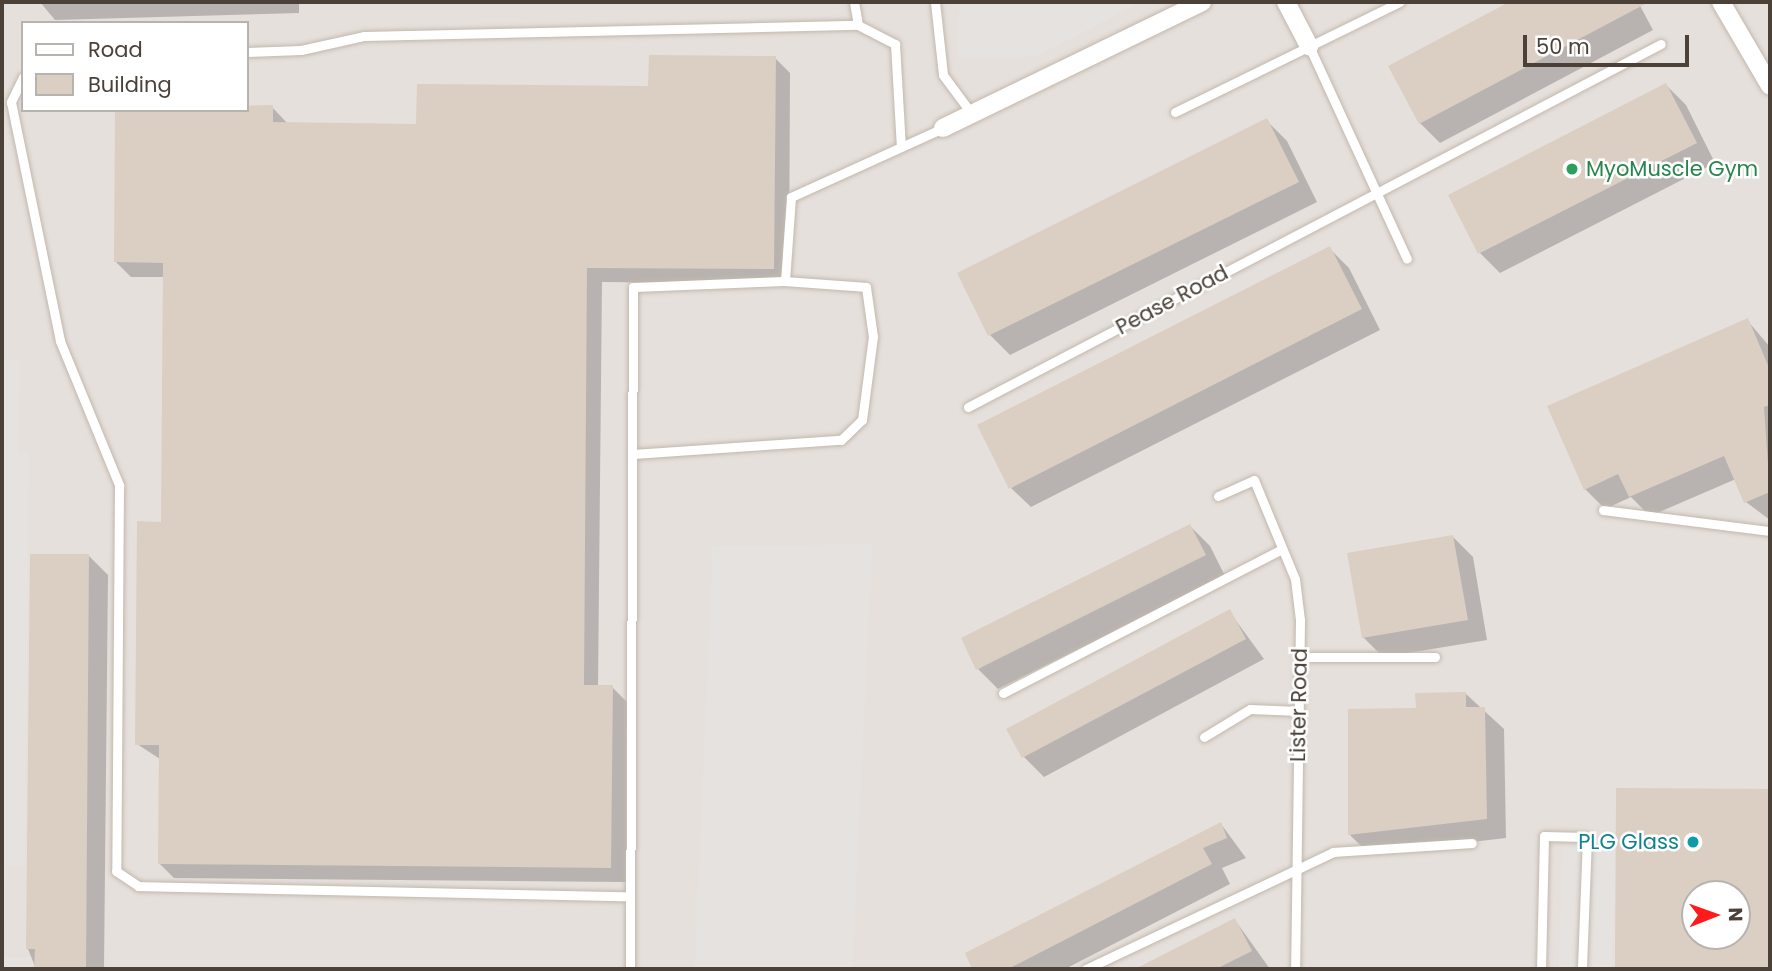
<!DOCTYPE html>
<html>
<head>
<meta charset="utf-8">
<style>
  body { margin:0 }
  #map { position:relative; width:1772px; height:971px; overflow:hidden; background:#f6f1eb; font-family:Poppins,sans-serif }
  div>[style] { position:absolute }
  .industrial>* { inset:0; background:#e6e0dc }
  .parking>* { inset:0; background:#e5e2e0 }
  .shadow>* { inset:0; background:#0003 }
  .building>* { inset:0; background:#dbcec3 }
  .roads { filter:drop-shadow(0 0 2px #c2b8ad) drop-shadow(0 0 2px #c2b8ad) }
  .lane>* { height:9px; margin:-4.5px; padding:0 4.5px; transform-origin:4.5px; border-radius:4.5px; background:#fff }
  .street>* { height:18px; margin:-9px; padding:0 9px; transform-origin:9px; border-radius:9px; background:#fff }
  .dots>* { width:19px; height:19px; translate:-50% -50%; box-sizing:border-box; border:4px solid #fff; border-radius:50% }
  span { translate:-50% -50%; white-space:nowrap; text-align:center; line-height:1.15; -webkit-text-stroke:5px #fff; paint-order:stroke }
  .leisure-label { font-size:21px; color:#27864d }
  .left { translate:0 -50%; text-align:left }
  .street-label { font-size:21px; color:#4b4138 }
  .culture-label { font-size:21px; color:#0d838f }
  .right { translate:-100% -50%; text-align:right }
  .frame { position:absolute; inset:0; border:4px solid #4b4138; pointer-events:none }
  .legend { position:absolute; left:21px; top:21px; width:228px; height:91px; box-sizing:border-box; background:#fff; border:2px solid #b7b3af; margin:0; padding:9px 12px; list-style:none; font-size:21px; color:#4b4138 }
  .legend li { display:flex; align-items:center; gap:14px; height:35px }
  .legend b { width:35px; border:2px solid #b7b3af }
  .north { position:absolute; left:1681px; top:880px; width:70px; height:70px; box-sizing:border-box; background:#fff; border:2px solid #b7b3af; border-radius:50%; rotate:89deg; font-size:19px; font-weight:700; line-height:28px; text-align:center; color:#4b4138 }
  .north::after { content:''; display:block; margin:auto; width:24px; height:32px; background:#ff1b19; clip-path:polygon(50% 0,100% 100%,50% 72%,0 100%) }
  .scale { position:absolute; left:1523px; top:35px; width:166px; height:32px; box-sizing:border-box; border:4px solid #4b4138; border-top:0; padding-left:9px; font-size:21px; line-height:24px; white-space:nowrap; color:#4b4138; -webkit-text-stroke:5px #fff; paint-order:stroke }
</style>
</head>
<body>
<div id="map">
  <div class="industrial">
    <i style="clip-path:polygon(evenodd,2px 2px,1770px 2px,1770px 969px,2px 969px,2px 2px,23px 23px,247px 23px,247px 110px,23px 110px,23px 23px,2px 2px,1695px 894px,1737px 894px,1737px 936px,1695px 936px,1695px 894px)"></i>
  </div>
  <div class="parking">
    <i style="clip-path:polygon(960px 2px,1141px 2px,1037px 56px,1008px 58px,957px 57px)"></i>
    <i style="clip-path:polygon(2px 359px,20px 360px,18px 453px,29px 454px,25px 866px,6px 866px,4px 957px,34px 957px,34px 969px,2px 969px)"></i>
    <i style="clip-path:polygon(872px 544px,852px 969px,695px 969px,713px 546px)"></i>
    <i style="clip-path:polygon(1563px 844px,1616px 846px,1612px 969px,1559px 969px)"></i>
  </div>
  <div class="shadow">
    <i style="clip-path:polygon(40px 2px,299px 2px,299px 13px,55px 20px)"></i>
    <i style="clip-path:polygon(1512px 2px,1638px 2px,1653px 30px,1440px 143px,1420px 123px,1391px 66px)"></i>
    <i style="clip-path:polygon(775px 58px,790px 73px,789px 284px,602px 282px,598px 687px,612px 687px,627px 702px,626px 882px,174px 878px,159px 863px,160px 759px,137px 744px,163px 523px,165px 277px,131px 277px,116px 262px,272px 107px,288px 124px,418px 125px,650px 88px)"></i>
    <i style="clip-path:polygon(1666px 85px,1686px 105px,1715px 163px,1500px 273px,1480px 253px,1450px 195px)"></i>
    <i style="clip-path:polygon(1267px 121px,1287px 141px,1317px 202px,1010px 355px,990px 335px)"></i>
    <i style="clip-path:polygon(1329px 248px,1349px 268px,1380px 330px,1031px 507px,1011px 488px)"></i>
    <i style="clip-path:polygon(1747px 320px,1770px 347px,1770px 520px,1746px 502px,1736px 479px,1650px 516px,1631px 497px,1605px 509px,1585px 489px)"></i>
    <i style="clip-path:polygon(1190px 526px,1210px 546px,1225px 576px,998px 689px,978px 669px)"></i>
    <i style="clip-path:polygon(1453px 537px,1473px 557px,1487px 640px,1383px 657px,1363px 637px)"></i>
    <i style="clip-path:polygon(89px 556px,108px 575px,104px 969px,36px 969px,28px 949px)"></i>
    <i style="clip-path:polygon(1229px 611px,1264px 659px,1044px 777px,1024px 757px,1009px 729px)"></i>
    <i style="clip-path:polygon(1466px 694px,1504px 729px,1506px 838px,1369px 854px,1349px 834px,1417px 709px)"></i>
    <i style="clip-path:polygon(evenodd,1618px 790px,1770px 791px,1770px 969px,1617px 969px,1618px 790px,1695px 894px,1737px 894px,1737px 936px,1695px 936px,1695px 894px)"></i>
    <i style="clip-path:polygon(1221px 824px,1246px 858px,1222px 868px,1230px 884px,1065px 969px,974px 969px,967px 954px)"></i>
    <i style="clip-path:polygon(1235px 920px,1270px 969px,1139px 969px)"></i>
  </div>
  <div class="building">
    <i style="clip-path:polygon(1509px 2px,1649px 2px,1419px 124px,1388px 66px)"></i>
    <i style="clip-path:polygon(649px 55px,776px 56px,774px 269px,587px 268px,584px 685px,613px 685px,611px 868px,158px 864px,159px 745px,135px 745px,137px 521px,161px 522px,163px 263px,114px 262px,115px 110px,273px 105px,273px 122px,416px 124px,417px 84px,648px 86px)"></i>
    <i style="clip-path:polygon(1666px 83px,1697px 143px,1478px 254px,1448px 195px)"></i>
    <i style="clip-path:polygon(1267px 118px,1299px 182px,988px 336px,957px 273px)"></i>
    <i style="clip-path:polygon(1330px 246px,1362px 309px,1009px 489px,977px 425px)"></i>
    <i style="clip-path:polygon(1748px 318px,1770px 370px,1770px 405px,1764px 407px,1770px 492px,1744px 503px,1724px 456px,1629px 497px,1618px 474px,1584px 490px,1547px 406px)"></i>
    <i style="clip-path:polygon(1190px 524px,1206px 555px,976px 670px,961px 638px)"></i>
    <i style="clip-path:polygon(1453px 535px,1468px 620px,1362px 638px,1347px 553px)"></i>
    <i style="clip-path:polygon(30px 554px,89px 554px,86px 969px,34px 969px,35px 949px,26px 949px)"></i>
    <i style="clip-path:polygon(1230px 609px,1246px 639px,1022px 758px,1006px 729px)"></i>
    <i style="clip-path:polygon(1466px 692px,1466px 707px,1485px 707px,1487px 819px,1348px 835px,1348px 709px,1416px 708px,1415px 693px)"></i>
    <i style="clip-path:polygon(evenodd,1616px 788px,1770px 789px,1770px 969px,1615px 969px,1616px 788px,1695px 894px,1737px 894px,1737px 936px,1695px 936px,1695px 894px)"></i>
    <i style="clip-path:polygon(1221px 822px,1227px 838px,1203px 848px,1212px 864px,1008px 969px,972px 969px,965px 953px)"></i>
    <i style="clip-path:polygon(1235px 918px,1252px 951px,1216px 969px,1135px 969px)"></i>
  </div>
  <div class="roads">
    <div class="lane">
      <i style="left:854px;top:2px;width:23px;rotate:80deg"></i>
      <i style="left:935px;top:2px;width:73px;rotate:83.7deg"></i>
      <i style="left:943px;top:75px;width:49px;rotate:53.4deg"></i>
      <i style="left:1309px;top:46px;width:234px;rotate:65.3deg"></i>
      <i style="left:247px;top:52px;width:54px;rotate:-2.1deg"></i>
      <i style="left:301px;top:50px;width:65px;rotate:-12.5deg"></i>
      <i style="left:364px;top:36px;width:494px;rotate:-1.3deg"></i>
      <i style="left:858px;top:25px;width:42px;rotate:27.2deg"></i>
      <i style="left:895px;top:44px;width:103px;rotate:86.7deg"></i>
      <i style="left:23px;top:77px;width:28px;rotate:116deg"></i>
      <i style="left:11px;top:102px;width:244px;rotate:78.4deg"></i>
      <i style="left:60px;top:341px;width:156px;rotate:67.7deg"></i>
      <i style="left:119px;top:485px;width:386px;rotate:90.4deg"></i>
      <i style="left:116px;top:871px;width:27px;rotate:34deg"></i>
      <i style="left:138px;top:886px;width:492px;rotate:1.2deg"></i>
      <i style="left:1175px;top:112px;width:250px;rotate:-26.1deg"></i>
      <i style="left:968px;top:407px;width:782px;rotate:-27.65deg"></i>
      <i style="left:633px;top:454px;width:208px;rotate:-3.9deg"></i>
      <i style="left:841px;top:440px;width:29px;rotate:-44deg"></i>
      <i style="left:862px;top:420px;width:84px;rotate:-82.5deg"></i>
      <i style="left:873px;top:337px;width:50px;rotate:-98deg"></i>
      <i style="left:866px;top:287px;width:81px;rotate:-175.8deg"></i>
      <i style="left:1218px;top:496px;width:39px;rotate:-24deg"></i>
      <i style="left:1254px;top:480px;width:107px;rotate:67.5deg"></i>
      <i style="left:1295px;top:579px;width:41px;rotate:83deg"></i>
      <i style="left:1300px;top:620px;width:349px;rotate:90.8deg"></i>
      <i style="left:1603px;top:510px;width:168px;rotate:7.2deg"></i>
      <i style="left:1299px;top:657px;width:136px"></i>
      <i style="left:1003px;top:693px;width:314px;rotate:-27.3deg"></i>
      <i style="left:1204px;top:737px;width:54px;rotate:-31.3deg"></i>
      <i style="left:1250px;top:709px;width:49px;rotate:2.3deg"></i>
      <i style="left:630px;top:969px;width:682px;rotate:-89.75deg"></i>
      <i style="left:633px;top:287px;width:152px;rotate:-2.3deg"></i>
      <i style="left:785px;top:281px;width:84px;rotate:-85.9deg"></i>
      <i style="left:791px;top:197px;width:167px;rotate:-24.4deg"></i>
      <i style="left:1086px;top:969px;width:273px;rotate:-25.3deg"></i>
      <i style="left:1333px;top:852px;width:139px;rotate:-3.7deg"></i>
      <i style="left:1541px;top:969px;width:133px;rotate:-88.7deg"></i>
      <i style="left:1544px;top:836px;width:43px;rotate:1.3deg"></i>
      <i style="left:1587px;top:837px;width:132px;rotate:92.2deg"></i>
    </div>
    <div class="street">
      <i style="left:1286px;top:2px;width:50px;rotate:62.4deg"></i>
      <i style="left:1721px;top:2px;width:97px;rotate:59.7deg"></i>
      <i style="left:943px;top:128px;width:288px;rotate:-25.9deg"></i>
    </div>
  </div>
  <div class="dots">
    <i style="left:1572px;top:169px;background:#2e9e5b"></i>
    <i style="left:1693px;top:842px;background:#0f9aa8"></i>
  </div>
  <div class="leisure-label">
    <span class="left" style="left:1586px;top:169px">MyoMuscle Gym</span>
  </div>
  <div class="street-label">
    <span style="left:1172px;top:300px;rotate:-28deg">Pease Road</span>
    <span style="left:1299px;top:705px;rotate:-89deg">Lister Road</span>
  </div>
  <div class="culture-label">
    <span class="right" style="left:1679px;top:842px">PLG Glass</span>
  </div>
  <div class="frame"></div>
  <ul class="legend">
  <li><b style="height:9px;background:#fff"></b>Road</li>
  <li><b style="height:19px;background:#dbcec3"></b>Building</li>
  </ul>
  <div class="north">N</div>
  <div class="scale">50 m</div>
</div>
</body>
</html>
